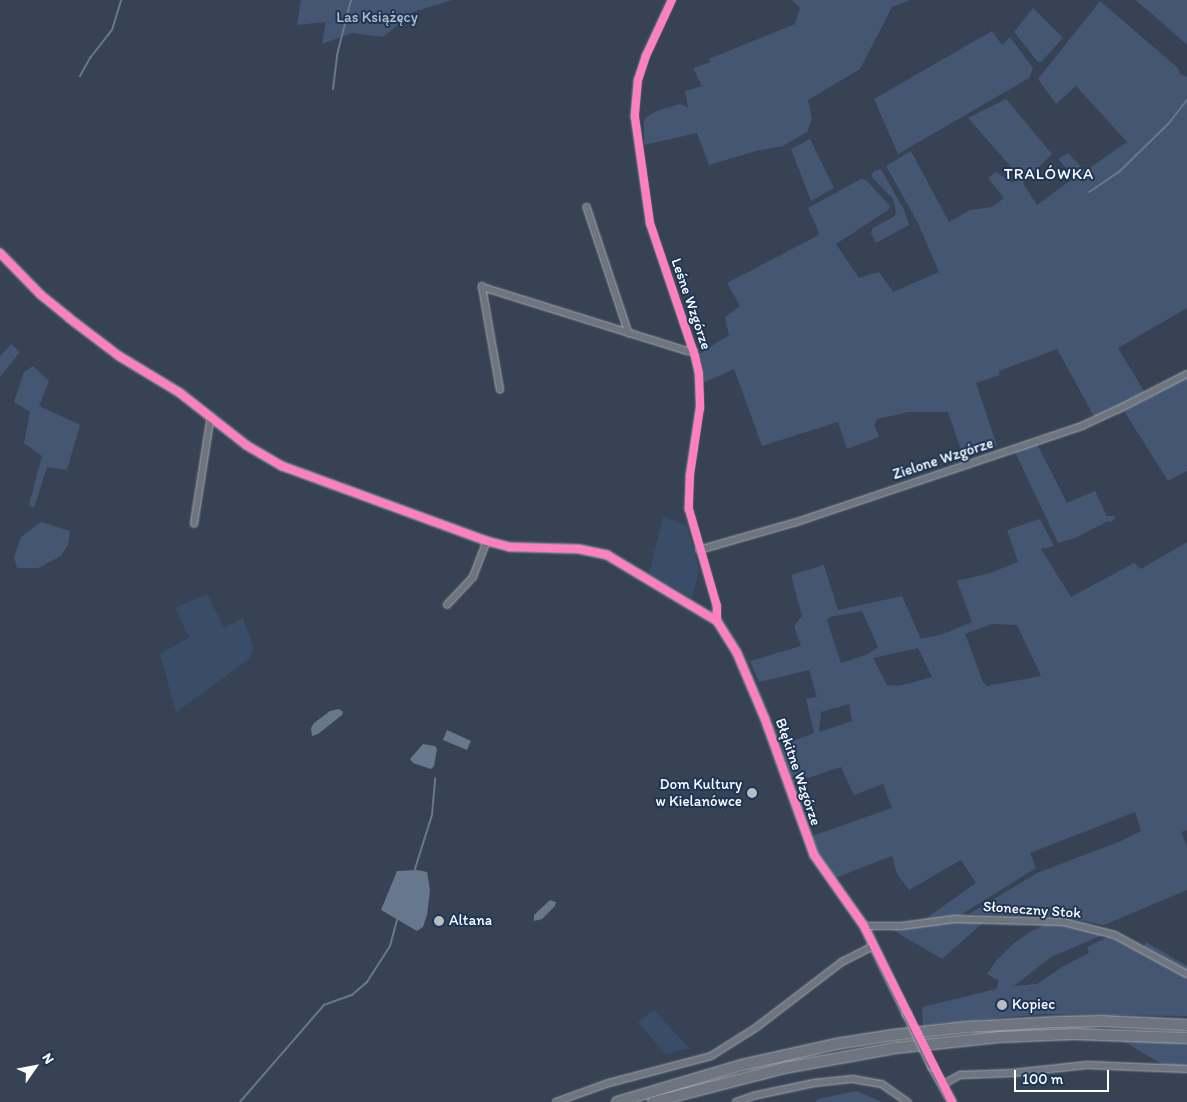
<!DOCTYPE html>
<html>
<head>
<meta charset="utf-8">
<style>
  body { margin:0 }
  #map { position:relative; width:1187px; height:1102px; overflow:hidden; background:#374354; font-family:Itim,sans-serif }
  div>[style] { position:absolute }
  .built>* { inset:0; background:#394d69 }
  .green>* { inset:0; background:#445671 }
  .water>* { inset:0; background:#68788c }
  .stream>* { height:2px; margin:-1px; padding:0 1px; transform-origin:1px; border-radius:1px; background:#68788c }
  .roads { filter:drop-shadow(0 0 1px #a5aab2) drop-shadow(0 0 1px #a5aab2) }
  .minor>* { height:5.5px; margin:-2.75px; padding:0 2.75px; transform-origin:2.75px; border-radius:2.75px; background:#6f757e }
  .tertiary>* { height:8px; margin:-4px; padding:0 4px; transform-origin:4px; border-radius:4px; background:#6f757e }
  .motorway>* { height:10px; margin:-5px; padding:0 5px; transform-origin:5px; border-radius:5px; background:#6f757e }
  .bridges { filter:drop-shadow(0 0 1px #a5aab2) drop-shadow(0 0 1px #a5aab2) }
  .tertiary-bridge>* { height:8px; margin:-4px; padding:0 4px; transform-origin:4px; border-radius:4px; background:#6f757e }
  .cycleway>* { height:8px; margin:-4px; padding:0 4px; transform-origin:4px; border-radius:4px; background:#ff80c0 }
  .dots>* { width:14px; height:14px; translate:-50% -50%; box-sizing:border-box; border:2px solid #1d3557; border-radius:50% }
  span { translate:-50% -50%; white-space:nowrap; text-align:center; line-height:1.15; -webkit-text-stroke:4px #1d3557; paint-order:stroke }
  .park-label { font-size:15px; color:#b5bdc8 }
  .street-label { font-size:15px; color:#fff }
  .poi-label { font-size:15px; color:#fff }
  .right { translate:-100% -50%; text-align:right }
  .left { translate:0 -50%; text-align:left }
  .neighbourhood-label { font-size:16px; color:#fff; letter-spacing:1px }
  .north { position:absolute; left:10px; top:1042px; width:50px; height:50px; -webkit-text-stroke:4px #1d3557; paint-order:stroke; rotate:57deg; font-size:14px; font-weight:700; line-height:20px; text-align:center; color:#fff }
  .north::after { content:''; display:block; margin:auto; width:18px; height:22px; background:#fff; clip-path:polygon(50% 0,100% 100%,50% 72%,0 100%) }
  .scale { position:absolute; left:1014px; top:1070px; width:95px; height:22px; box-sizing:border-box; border:2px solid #fff; border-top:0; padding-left:6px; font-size:15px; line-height:18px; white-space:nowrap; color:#fff; -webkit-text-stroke:4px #1d3557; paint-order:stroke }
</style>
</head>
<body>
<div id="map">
  <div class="built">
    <i style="clip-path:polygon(663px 516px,687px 526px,699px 570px,692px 598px,649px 574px)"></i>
    <i style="clip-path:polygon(207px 594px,224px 628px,243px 618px,254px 648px,249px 659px,176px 712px,160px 654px,189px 638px,175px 608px)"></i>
    <i style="clip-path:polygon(654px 1010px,689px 1048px,665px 1054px,638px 1022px)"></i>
  </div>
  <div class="green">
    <i style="clip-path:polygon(301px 0,452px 0,413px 12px,383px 37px,352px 33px,322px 44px,326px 22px,297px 25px)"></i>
    <i style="clip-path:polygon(792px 0,910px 0,892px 7px,860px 69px,808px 100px,812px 119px,807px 132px,783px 146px,756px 151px,709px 165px,697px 133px,644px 145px,644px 119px,656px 111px,679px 104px,688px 107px,685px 91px,702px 86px,693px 68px,711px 62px,709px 59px,795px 24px,800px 8px)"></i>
    <i style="clip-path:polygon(1135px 0,1187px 0,1187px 45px,1158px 19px)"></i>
    <i style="clip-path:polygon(1100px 1px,1178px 68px,1180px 74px,1187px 77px,1187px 308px,1118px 348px,1145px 393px,1095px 418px,1057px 349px,999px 371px,1000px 375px,976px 383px,997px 446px,964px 458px,948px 412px,909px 412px,877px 419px,874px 425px,879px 437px,847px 449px,838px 422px,762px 446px,734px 369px,703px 383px,699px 354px,729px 335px,725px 317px,740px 306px,727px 283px,817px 236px,819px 233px,808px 208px,861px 179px,866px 180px,890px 206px,888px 210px,836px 244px,859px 278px,879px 272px,893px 292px,939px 272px,917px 221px,886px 166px,911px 151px,949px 222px,970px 210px,992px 207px,1004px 198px,988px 178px,996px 172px,1013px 183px,1019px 176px,968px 118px,1006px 99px,1052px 154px,1023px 183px,1037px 205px,1075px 177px,1058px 159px,1068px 153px,1085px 171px,1127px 142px,1076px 86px,1056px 104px,1038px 79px)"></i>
    <i style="clip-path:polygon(1033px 8px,1063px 38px,1041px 62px,1037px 61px,1014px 32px)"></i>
    <i style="clip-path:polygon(992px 31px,1002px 45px,1010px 37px,1033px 68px,1029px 78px,898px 154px,874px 99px)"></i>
    <i style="clip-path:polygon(810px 139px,834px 188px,811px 201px,791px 149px)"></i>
    <i style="clip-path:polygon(881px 169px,904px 210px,909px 225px,876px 243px,871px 233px,873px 228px,895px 216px,896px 211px,893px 199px,871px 176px,874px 171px)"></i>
    <i style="clip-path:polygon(11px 344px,20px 352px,0 377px,0 356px)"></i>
    <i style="clip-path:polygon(33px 366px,49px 381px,39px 406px,80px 425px,67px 470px,47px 467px,34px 508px,29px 505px,42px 456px,24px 443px,30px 412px,14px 402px,24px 372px)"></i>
    <i style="clip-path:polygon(1187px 377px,1187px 471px,1168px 481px,1124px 411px)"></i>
    <i style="clip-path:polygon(1037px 444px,1067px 503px,1095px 491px,1107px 516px,1116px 516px,1112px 522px,1108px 521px,1075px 538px,1058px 543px,1015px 452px)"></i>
    <i style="clip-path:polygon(evenodd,1040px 519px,1054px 546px,1041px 549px,1071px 597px,1134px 563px,1141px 569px,1187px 542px,1187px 830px,1181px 832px,1187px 846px,1187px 890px,1104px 925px,1060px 916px,969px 914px,1037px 873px,1121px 841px,1141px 831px,1135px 812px,1030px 853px,1036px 868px,959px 916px,925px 919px,976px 883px,961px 860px,909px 890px,897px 874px,892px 856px,835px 878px,820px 857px,812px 836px,892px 808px,883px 784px,854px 795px,841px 767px,793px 783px,781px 745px,814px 733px,806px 699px,817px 697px,809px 670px,759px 682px,750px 661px,801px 646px,794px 626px,802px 616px,791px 575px,824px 565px,838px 610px,902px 596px,921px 639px,943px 634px,972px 622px,957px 581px,990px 573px,1018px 562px,1007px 530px,1040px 519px,862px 611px,878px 647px,868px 654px,841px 663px,827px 620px,830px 617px,862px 611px,1040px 519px,992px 624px,1017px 625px,1041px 676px,987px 686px,983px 682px,965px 634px,992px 624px,1040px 519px,918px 648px,932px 677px,899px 686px,887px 685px,873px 658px,918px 648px,1040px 519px,849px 704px,852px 721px,819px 732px,821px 712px,849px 704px)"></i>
    <i style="clip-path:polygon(41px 522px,70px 531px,68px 545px,61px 556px,38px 568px,17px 568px,14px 557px,21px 537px)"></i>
    <i style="clip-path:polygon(985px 921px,942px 959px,891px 929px,953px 922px)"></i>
    <i style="clip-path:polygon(1051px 922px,1105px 934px,1051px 957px,1014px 986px,1037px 984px,1062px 967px,1089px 953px,1087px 947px,1110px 936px,1187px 976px,1187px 1016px,1042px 1014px,923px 1025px,922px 1007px,996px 989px,999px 981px,987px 974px,996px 961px,1014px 943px,1030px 932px)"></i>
    <i style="clip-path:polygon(1146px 942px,1187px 966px,1187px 971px,1144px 947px)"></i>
    <i style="clip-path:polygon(1123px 1041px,1187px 1042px,1187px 1066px,1165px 1066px)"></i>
    <i style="clip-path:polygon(856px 1091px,882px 1102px,815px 1102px,818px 1099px)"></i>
  </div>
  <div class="water">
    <i style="clip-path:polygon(339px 709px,343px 712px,342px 715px,318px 734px,312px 736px,311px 728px,314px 723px,330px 711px)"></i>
    <i style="clip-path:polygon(447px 730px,471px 741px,467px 750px,443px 740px)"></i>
    <i style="clip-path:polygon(423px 744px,435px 746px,437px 749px,434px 766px,431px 769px,413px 763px,410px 759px)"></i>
    <i style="clip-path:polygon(417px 870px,427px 872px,430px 890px,427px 915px,423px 927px,417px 931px,381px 910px,397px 871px)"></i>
    <i style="clip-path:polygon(550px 900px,556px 902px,555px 906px,542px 919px,534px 921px,534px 915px)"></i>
  </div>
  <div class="stream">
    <i style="left:80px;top:76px;width:21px;rotate:-61deg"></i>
    <i style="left:90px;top:58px;width:36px;rotate:-52deg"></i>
    <i style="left:112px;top:30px;width:31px;rotate:-73deg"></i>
    <i style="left:333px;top:89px;width:34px;rotate:-83deg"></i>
    <i style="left:337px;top:55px;width:57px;rotate:-75.7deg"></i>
    <i style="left:1089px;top:192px;width:37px;rotate:-34deg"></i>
    <i style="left:1120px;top:171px;width:69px;rotate:-44.4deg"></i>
    <i style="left:1169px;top:123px;width:29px;rotate:-52deg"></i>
    <i style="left:414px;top:872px;width:60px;rotate:-72.5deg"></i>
    <i style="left:432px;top:815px;width:37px;rotate:-85deg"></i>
    <i style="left:240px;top:1102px;width:128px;rotate:-49.1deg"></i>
    <i style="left:324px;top:1005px;width:30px;rotate:-20deg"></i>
    <i style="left:352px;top:995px;width:20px;rotate:-41deg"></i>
    <i style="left:367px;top:982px;width:43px;rotate:-57.4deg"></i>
    <i style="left:390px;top:946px;width:28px;rotate:-75deg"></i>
  </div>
  <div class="roads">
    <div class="minor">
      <i style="left:672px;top:0;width:62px;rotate:114.9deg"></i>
      <i style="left:646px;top:56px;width:25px;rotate:108deg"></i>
      <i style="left:638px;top:80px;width:37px;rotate:95deg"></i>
      <i style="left:635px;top:117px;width:107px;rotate:81.9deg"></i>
      <i style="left:650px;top:223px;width:140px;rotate:71.3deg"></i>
      <i style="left:695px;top:356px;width:17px;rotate:77deg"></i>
      <i style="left:699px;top:373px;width:35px;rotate:88deg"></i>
      <i style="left:700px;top:408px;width:68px;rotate:98.5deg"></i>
      <i style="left:690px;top:475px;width:34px;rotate:92deg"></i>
      <i style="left:689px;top:509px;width:101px;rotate:73.9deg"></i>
      <i style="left:717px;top:606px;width:15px;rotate:90deg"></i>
      <i style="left:587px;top:207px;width:133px;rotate:71.6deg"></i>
      <i style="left:500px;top:390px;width:105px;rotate:-99.9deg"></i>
      <i style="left:482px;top:287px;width:215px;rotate:17.3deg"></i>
      <i style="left:687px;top:351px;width:7px"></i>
      <i style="left:194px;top:524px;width:109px;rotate:-81.1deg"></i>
      <i style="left:699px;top:550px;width:99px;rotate:-15.9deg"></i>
      <i style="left:794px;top:523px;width:304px;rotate:-18.6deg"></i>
      <i style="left:1082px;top:426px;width:38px;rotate:-25deg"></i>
      <i style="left:1117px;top:410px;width:79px;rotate:-27.2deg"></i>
      <i style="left:447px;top:605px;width:38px;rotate:-47deg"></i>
      <i style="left:473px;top:577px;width:39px;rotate:-69deg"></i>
      <i style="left:864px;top:926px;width:38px"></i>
      <i style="left:902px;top:926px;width:53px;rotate:-7.5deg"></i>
      <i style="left:955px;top:919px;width:109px;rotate:1.6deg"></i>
      <i style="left:1064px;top:922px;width:53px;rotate:14.3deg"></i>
      <i style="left:1115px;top:935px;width:82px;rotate:28.4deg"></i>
      <i style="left:942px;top:1085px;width:21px;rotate:-29deg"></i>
      <i style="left:960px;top:1075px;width:53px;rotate:-2.2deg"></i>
      <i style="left:1013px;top:1073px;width:74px;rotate:-6.2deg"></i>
      <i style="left:1087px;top:1065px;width:100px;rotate:2.3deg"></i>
      <i style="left:556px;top:1102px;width:56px;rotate:-19.7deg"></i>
      <i style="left:609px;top:1083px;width:106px;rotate:-14.8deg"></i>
      <i style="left:711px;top:1056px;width:54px;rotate:-32.2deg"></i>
      <i style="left:757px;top:1027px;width:107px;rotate:-37.4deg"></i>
      <i style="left:842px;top:962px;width:35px;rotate:-27deg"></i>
      <i style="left:736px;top:1102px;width:18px;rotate:-19deg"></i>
      <i style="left:753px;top:1096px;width:62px;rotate:-12deg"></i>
      <i style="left:814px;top:1083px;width:39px;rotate:-6deg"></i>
      <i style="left:853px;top:1079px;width:29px;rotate:10deg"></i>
      <i style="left:882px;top:1084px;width:32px;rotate:35deg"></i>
    </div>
    <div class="tertiary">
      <i style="left:0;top:253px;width:59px;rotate:45.7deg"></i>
      <i style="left:41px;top:295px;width:36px;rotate:39deg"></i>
      <i style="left:69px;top:318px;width:63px;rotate:37.2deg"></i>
      <i style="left:119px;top:356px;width:71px;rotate:31.2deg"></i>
      <i style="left:180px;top:393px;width:84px;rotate:38.2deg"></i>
      <i style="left:246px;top:445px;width:42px;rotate:30.3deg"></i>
      <i style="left:282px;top:466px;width:218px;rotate:20.1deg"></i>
      <i style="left:487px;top:541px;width:24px;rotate:15deg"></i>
      <i style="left:510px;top:547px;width:69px;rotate:1.7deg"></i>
      <i style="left:579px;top:549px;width:29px;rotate:12deg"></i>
      <i style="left:607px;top:555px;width:128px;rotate:31deg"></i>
      <i style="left:717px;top:621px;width:38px;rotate:58deg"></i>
      <i style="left:737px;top:653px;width:72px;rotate:67deg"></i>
      <i style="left:765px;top:719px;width:145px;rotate:70.2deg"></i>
      <i style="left:814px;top:855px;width:87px;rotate:54.8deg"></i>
      <i style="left:864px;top:926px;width:98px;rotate:64deg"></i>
      <i style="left:932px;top:1066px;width:41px;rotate:60.9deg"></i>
    </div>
    <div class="motorway">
      <i style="left:617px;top:1102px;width:130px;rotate:-16.5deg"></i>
      <i style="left:742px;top:1065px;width:96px;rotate:-12.6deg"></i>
      <i style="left:836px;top:1044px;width:58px;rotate:-9deg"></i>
      <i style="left:893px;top:1035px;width:74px;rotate:-6.2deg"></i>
      <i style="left:967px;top:1027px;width:91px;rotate:-3.1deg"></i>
      <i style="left:1058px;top:1022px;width:43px;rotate:-1.3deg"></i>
      <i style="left:1101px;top:1021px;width:86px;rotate:2.7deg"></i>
      <i style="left:653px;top:1102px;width:135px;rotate:-14.5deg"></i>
      <i style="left:784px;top:1068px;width:113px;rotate:-10.2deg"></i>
      <i style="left:895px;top:1048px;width:105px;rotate:-6deg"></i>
      <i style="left:999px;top:1037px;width:75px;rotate:-2.3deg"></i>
      <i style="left:1074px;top:1034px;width:113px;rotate:2deg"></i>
    </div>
  </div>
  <div class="bridges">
    <div class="tertiary-bridge">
      <i style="left:907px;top:1014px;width:58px;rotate:64.3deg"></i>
    </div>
  </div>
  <div class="cycleway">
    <i style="left:672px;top:0;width:62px;rotate:114.9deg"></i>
    <i style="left:646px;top:56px;width:25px;rotate:108deg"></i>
    <i style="left:638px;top:80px;width:37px;rotate:95deg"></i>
    <i style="left:635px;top:117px;width:107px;rotate:81.9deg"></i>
    <i style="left:650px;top:223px;width:140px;rotate:71.3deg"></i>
    <i style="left:695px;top:356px;width:17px;rotate:77deg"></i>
    <i style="left:699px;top:373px;width:35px;rotate:88deg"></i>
    <i style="left:700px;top:408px;width:68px;rotate:98.5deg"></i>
    <i style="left:690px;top:475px;width:34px;rotate:92deg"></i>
    <i style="left:689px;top:509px;width:101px;rotate:73.9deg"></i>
    <i style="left:717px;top:606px;width:15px;rotate:90deg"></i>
    <i style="left:0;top:253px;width:59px;rotate:45.7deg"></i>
    <i style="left:41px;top:295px;width:36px;rotate:39deg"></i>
    <i style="left:69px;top:318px;width:63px;rotate:37.2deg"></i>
    <i style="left:119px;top:356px;width:71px;rotate:31.2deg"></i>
    <i style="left:180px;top:393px;width:84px;rotate:38.2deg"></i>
    <i style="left:246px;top:445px;width:42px;rotate:30.3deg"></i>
    <i style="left:282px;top:466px;width:218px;rotate:20.1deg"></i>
    <i style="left:487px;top:541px;width:24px;rotate:15deg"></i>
    <i style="left:510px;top:547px;width:69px;rotate:1.7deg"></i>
    <i style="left:579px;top:549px;width:29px;rotate:12deg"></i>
    <i style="left:607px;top:555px;width:128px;rotate:31deg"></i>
    <i style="left:717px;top:621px;width:38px;rotate:58deg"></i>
    <i style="left:737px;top:653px;width:72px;rotate:67deg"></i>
    <i style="left:765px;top:719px;width:145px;rotate:70.2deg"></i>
    <i style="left:814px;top:855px;width:87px;rotate:54.8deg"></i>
    <i style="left:864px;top:926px;width:197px;rotate:63.4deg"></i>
  </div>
  <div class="dots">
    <i style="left:752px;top:793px;background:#b9bdc3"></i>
    <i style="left:439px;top:921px;background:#b9bdc3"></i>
    <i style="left:1002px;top:1005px;background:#b9bdc3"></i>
  </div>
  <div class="park-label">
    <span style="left:377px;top:18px">Las Książęcy</span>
  </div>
  <div class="street-label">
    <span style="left:691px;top:304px;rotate:71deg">Leśne Wzgórze</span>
    <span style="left:943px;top:459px;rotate:-18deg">Zielone Wzgórze</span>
    <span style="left:798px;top:772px;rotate:71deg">Błękitne Wzgórze</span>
    <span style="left:1032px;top:910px;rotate:4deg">Słoneczny Stok</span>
  </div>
  <div class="poi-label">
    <span class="right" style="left:742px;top:793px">Dom Kultury<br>w Kielanówce</span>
    <span class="left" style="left:449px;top:921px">Altana</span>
    <span class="left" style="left:1012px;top:1005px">Kopiec</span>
  </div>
  <div class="neighbourhood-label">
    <span style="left:1049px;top:174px">TRALÓWKA</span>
  </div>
  <div class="north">N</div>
  <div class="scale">100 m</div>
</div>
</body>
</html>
